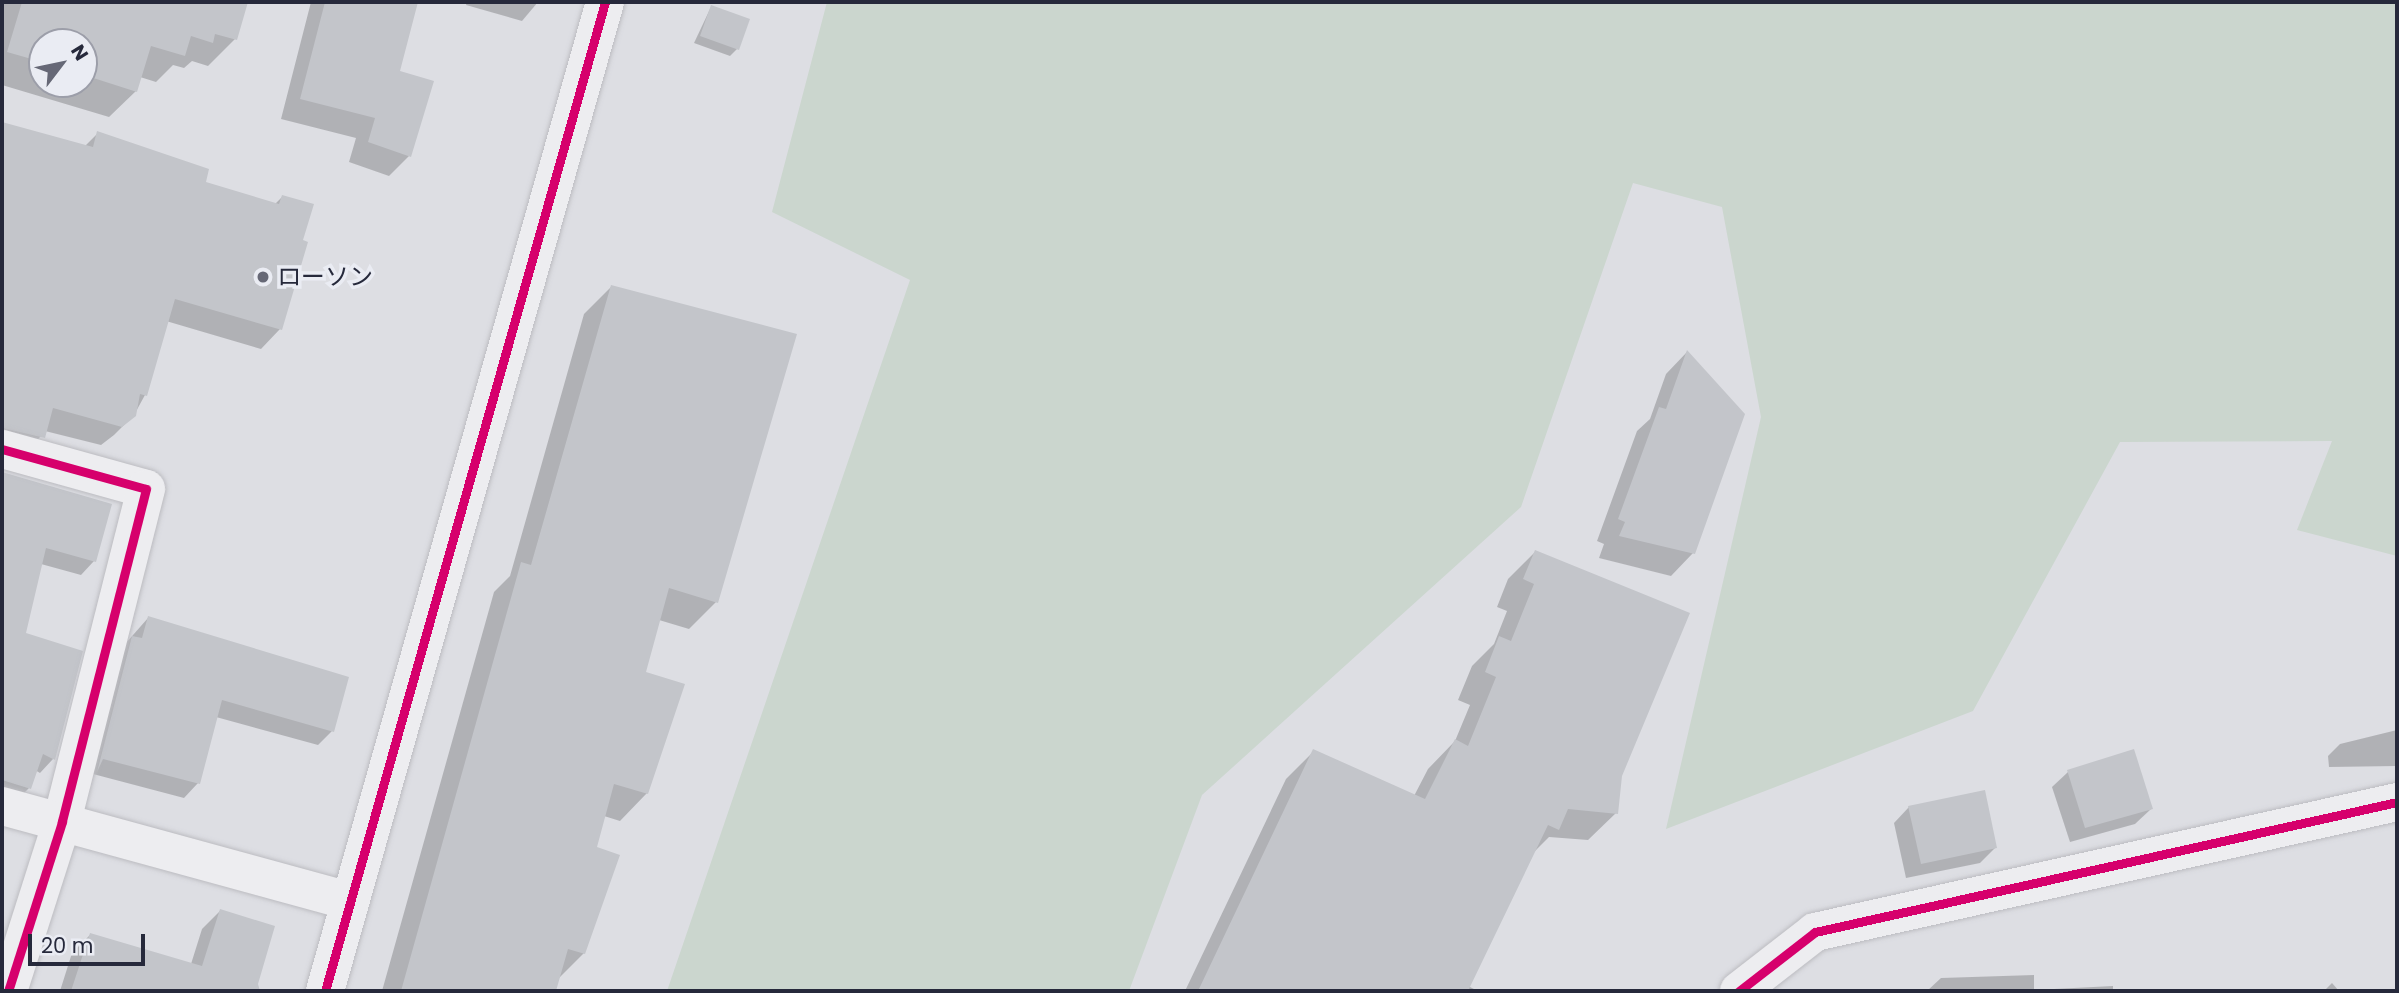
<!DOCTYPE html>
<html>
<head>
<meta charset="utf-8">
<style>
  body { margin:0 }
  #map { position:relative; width:2399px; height:993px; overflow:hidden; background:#dddee3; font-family:Poppins,"Noto Sans JP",sans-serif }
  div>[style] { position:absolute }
  .green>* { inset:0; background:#cbd6ce }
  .shadow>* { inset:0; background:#0003 }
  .building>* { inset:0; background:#c3c5ca }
  .roads { filter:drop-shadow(0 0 2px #bcbcc1) drop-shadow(0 0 2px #bcbcc1) }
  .minor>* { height:38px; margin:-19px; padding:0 19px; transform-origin:19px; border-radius:19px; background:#ededf0 }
  .cycleway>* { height:9px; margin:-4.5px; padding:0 4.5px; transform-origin:4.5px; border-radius:4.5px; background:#d6006c }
  .dots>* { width:19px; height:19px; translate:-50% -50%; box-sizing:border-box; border:4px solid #eaecf3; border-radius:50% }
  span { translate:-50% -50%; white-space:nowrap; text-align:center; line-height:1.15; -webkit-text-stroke:7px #eaecf3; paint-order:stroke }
  .poi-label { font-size:24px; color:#26293b }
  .left { translate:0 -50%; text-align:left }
  .frame { position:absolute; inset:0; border:4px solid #26293b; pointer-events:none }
  .north { position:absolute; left:28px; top:28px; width:70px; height:70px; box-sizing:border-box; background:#eaecf3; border:2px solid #9c9ea9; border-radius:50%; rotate:58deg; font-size:19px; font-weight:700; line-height:28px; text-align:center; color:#26293b }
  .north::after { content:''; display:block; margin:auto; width:24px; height:32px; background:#666876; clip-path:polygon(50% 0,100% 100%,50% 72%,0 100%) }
  .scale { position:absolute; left:28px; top:934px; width:117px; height:32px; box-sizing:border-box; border:4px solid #26293b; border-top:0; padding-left:9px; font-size:21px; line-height:24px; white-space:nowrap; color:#26293b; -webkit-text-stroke:5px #eaecf3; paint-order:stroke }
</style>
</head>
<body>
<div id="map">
  <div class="green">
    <i style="clip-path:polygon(827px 2px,2397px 2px,2397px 556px,2297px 530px,2332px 441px,2120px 442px,1973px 711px,1666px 829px,1761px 417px,1722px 207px,1633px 183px,1521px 507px,1202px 795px,1129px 991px,667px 991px,910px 280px,772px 212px)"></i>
  </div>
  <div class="shadow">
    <i style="clip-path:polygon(evenodd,4px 2px,246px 2px,235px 39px,208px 66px,192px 61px,184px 68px,173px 65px,156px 82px,140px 77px,136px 91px,109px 117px,2px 85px,4px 2px,42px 42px,84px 42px,84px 84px,42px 84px,42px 42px)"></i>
    <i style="clip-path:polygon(311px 2px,416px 2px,398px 72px,409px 156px,389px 176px,349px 162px,356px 138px,281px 119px)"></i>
    <i style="clip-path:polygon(467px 2px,538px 2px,522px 21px,466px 5px)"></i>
    <i style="clip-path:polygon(711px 7px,737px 49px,730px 56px,694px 43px)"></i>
    <i style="clip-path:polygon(2px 123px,84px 147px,98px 133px,204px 183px,275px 204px,282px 197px,280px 329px,261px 349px,166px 321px,145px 395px,134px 415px,114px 435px,101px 445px,45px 431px,23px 457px,2px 449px)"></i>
    <i style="clip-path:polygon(611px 287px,716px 602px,689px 629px,659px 620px,644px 674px,647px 793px,620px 821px,604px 816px,595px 848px,584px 953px,558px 979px,554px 991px,382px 991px,494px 592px,510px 576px,584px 314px)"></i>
    <i style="clip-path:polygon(1687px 352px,1693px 553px,1671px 576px,1599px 558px,1604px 544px,1597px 541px,1637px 431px,1650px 419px,1666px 374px)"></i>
    <i style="clip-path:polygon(2px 474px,110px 505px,94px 561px,81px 575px,41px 564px,24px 635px,80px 652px,53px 759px,40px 773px,35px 770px,29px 788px,15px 802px,2px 798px)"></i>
    <i style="clip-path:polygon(1535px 552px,1621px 776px,1616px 813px,1588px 840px,1549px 837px,1531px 855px,1468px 986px,1478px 991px,1185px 991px,1286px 779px,1314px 751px,1414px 796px,1428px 769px,1455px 741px,1470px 705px,1458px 700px,1472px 666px,1494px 644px,1507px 611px,1497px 607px,1508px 579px)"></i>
    <i style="clip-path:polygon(148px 618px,332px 731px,318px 745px,216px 717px,198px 783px,184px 798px,93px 774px,118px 652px)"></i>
    <i style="clip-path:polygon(2397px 730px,2397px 766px,2329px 767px,2328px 756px,2340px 744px)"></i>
    <i style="clip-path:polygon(2068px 772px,2151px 809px,2135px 824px,2070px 842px,2052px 787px)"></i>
    <i style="clip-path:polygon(1909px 807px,1995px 848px,1980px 863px,1906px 878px,1894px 823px)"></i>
    <i style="clip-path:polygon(220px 911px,273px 927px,253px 991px,60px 991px,72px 953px,90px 935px,191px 964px,202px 929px)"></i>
    <i style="clip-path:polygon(2034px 975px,2034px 990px,2113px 986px,2113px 991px,1927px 991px,1941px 978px)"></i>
    <i style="clip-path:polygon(2332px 983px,2339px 991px,2324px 991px)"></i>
  </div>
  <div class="building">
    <i style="clip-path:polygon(22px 2px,248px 2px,237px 40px,215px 34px,213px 43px,191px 36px,185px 56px,151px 46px,137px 92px,84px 75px,84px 42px,42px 42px,42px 62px,7px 52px)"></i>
    <i style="clip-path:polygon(325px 2px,418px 2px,400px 71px,434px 81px,411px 157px,368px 142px,375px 118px,300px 99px)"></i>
    <i style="clip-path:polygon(711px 5px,750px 19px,739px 50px,700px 36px)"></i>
    <i style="clip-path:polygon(2px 122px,93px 147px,97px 131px,209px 169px,206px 182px,279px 204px,282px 195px,314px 204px,303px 240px,308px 242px,282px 330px,175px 299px,147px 396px,140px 394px,136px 416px,122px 427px,53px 408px,45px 438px,2px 428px)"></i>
    <i style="clip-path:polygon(611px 285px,797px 334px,718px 603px,669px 588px,646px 672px,685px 684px,648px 794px,614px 784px,597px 847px,620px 855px,585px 954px,568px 949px,556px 991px,401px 991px,521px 562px,531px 565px)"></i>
    <i style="clip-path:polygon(1687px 350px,1745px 414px,1695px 554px,1619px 536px,1625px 522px,1618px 519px,1659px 407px,1666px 409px)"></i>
    <i style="clip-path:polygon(2px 472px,112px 504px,96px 562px,46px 548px,26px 633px,83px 651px,55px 760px,43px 754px,31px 789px,2px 780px)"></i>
    <i style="clip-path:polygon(1535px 550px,1690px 613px,1622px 776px,1618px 814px,1568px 809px,1559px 830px,1548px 825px,1468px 991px,1198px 991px,1313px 749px,1425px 799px,1455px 739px,1468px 746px,1496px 677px,1485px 672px,1499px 636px,1511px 641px,1534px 584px,1523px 579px)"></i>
    <i style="clip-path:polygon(148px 616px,349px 677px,334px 732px,222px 700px,200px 784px,103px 759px,97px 772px,132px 636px,142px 638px)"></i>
    <i style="clip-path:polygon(2134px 749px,2153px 809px,2085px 828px,2067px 770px)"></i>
    <i style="clip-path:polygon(1985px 790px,1997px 848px,1921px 864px,1908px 806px)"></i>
    <i style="clip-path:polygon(220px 909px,275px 926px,258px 984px,260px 991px,71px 991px,90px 933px,202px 966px)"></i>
  </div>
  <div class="roads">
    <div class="minor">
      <i style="left:2px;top:449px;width:149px;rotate:15.5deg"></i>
      <i style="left:146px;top:489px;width:343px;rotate:104.2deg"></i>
      <i style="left:62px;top:822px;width:177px;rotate:107.7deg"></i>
      <i style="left:2px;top:806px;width:360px;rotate:15.3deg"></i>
      <i style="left:325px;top:991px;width:1028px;rotate:-74.19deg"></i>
      <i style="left:1739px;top:991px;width:96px;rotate:-37.8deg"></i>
      <i style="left:1815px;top:932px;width:596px;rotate:-12.59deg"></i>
    </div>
  </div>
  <div class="cycleway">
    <i style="left:2px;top:449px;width:149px;rotate:15.5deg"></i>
    <i style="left:146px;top:489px;width:343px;rotate:104.2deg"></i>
    <i style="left:62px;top:822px;width:177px;rotate:107.7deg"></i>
    <i style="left:325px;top:991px;width:1028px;rotate:-74.19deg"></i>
    <i style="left:1739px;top:991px;width:96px;rotate:-37.8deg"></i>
    <i style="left:1815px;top:932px;width:596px;rotate:-12.59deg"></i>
  </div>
  <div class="dots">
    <i style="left:263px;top:277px;background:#666876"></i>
  </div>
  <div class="poi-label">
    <span class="left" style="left:277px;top:277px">ローソン</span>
  </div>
  <div class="frame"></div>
  <div class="north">N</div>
  <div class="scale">20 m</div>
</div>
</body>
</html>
